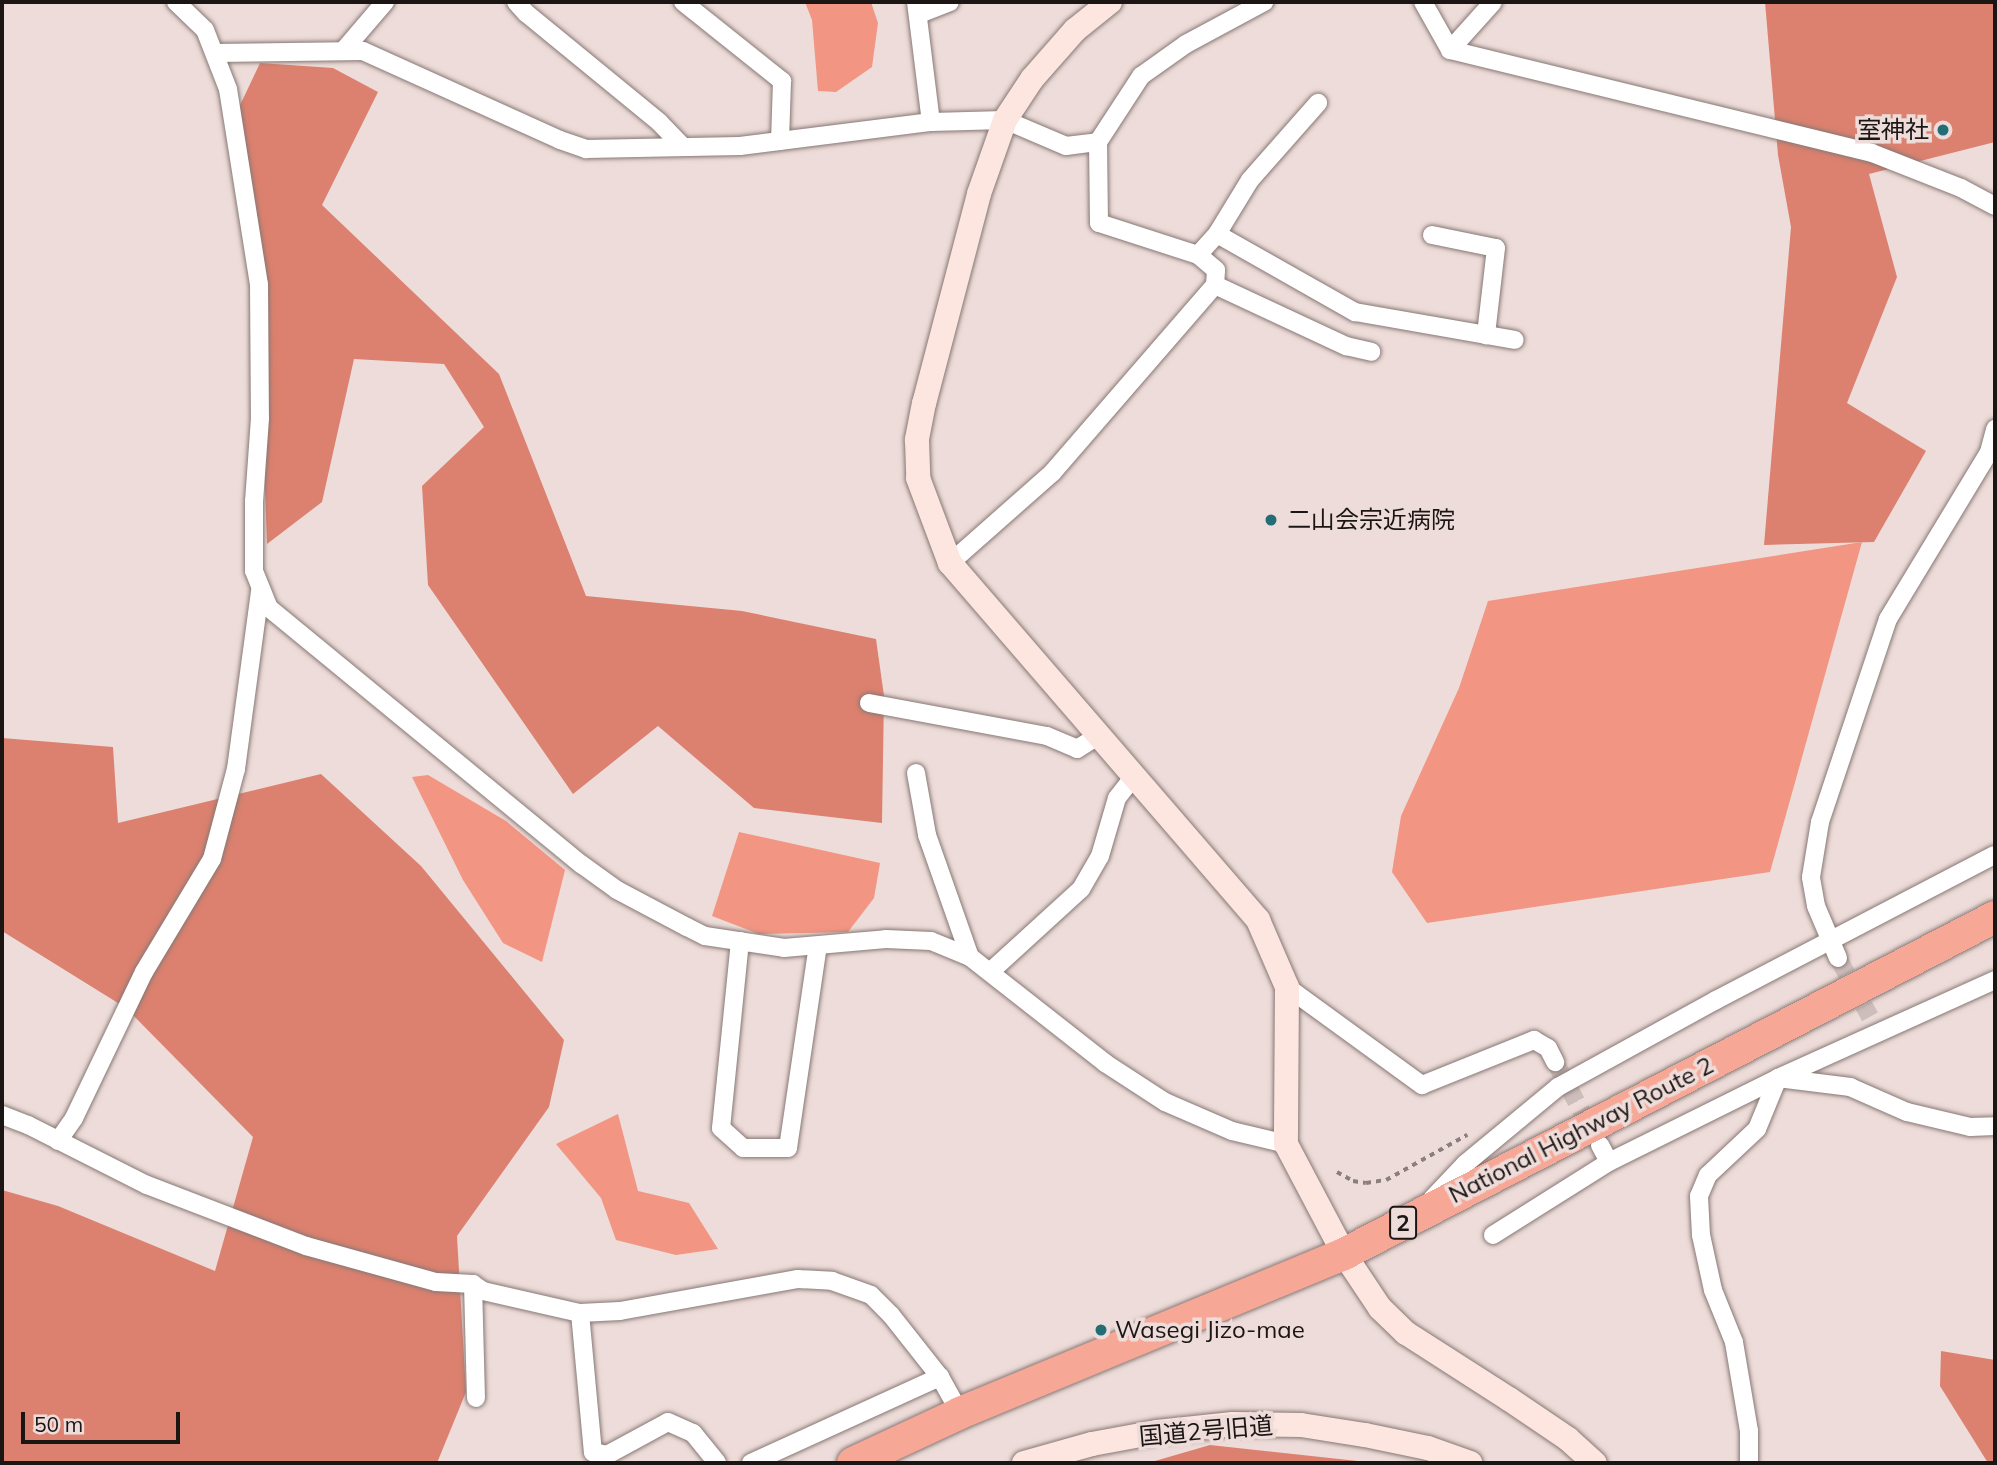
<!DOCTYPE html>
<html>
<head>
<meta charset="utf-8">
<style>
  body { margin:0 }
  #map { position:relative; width:1997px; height:1465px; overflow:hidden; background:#eddcd9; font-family:Mulish,"Noto Sans JP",sans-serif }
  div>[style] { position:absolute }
  .forest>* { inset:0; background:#dc816f }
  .water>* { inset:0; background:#f29582 }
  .street-tunnel>* { height:18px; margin-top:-9px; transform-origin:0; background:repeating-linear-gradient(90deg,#cebebb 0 18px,transparent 0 27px) }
  .path>* { height:3.5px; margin-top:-1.75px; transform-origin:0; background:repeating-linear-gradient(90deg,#8b7f7d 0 5px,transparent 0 10px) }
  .roads { filter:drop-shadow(0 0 2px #877875) drop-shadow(0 0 2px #877875) }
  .street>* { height:18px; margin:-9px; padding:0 9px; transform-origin:9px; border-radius:9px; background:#fff }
  .secondary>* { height:24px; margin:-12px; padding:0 12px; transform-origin:12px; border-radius:12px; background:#fde5e0 }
  .highway>* { height:32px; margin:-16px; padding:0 16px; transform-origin:16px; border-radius:16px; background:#f7a796 }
  .dots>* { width:19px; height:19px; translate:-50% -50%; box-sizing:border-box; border:4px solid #eddcd9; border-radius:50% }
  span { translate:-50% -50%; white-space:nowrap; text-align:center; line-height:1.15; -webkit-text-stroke:7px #eddcd9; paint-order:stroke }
  .shield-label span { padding:2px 5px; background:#eddcd9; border:2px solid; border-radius:5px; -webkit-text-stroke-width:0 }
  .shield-label { font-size:23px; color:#1b1514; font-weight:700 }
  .poi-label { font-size:24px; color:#1b1514 }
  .right { translate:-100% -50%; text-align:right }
  .left { translate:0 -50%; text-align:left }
  .street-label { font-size:24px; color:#1b1514 }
  .frame { position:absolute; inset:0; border:4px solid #1b1514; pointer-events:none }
  .scale { position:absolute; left:21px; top:1412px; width:159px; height:32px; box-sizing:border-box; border:4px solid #1b1514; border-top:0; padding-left:9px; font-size:21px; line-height:24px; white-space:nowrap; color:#1b1514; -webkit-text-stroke:5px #eddcd9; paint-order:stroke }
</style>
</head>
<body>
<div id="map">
  <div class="forest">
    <i style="clip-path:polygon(1765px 2px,1995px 2px,1995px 142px,1869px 174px,1897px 277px,1847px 403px,1926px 451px,1874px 542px,1764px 545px,1791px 227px,1778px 155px)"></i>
    <i style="clip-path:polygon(260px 63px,333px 68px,378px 92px,322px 205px,499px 374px,586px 596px,742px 611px,876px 639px,884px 696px,882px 823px,754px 808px,658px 726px,573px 794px,428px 585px,422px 486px,484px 427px,444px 364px,354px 359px,322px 502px,267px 544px,260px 355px,233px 120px)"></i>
    <i style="clip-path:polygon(2px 738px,113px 747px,118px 823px,321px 774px,421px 866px,564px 1040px,549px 1107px,457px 1236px,466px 1392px,437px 1463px,2px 1463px,2px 1190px,58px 1206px,215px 1271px,253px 1137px,126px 1008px,2px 931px)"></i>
    <i style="clip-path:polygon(1941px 1351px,1995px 1360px,1995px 1463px,1988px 1463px,1940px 1386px)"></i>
    <i style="clip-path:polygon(1210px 1445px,1376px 1463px,1148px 1463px)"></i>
  </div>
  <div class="water">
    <i style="clip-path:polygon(805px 2px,871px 2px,878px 23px,872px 67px,836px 92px,818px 91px,812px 20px)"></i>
    <i style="clip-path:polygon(1862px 542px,1770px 872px,1427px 923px,1392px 872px,1401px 816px,1459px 688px,1488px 601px)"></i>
    <i style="clip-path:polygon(428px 775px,506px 821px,565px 870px,542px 962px,503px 943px,463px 880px,412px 777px)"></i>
    <i style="clip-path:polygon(739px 832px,880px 863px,874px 898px,848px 932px,759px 934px,712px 916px)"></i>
    <i style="clip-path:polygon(618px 1114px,638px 1191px,689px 1203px,718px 1249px,676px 1255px,616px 1240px,601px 1198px,556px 1144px)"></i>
  </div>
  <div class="street-tunnel">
    <i style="left:1838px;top:958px;width:67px;rotate:61.5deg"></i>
    <i style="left:1555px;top:1062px;width:81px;rotate:61.8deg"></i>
  </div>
  <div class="path">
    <i style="left:1337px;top:1172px;width:18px;rotate:29deg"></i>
    <i style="left:1353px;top:1181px;width:13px;rotate:9deg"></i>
    <i style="left:1366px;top:1183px;width:20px;rotate:-9deg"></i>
    <i style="left:1386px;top:1180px;width:93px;rotate:-29.1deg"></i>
  </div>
  <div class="roads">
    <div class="street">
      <i style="left:176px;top:2px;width:40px;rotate:44deg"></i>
      <i style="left:205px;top:30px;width:63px;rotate:68.7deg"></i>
      <i style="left:228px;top:89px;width:197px;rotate:81deg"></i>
      <i style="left:259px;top:284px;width:134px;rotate:89.6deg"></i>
      <i style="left:260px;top:418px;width:83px;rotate:94.1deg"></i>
      <i style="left:254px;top:501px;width:70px;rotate:90deg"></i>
      <i style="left:254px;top:571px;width:40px;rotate:68deg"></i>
      <i style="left:269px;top:608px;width:404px;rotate:39.4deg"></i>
      <i style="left:581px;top:864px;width:44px;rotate:35.8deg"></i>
      <i style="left:617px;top:890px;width:79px;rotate:27.9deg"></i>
      <i style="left:687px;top:927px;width:20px;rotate:27deg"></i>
      <i style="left:705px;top:936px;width:80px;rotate:8.6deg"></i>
      <i style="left:784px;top:948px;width:102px;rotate:-5deg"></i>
      <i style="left:886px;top:939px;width:45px;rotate:2.5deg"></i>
      <i style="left:931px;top:941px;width:42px;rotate:22.3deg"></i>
      <i style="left:970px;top:957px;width:172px;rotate:38.1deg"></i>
      <i style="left:1105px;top:1063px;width:72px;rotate:33deg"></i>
      <i style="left:1165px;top:1102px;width:73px;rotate:23.4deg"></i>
      <i style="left:1232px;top:1131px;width:56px;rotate:13.5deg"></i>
      <i style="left:516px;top:2px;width:15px;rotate:48deg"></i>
      <i style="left:526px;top:13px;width:172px;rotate:39.3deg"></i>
      <i style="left:659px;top:122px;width:32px;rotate:46deg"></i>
      <i style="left:683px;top:2px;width:127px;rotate:38.6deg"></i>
      <i style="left:782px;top:81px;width:60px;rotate:91.9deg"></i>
      <i style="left:916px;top:2px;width:121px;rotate:82.9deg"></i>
      <i style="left:1423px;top:2px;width:55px;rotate:60.6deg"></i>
      <i style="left:919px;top:14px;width:33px;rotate:-21deg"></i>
      <i style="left:1450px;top:50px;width:434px;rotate:13.7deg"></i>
      <i style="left:1872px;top:153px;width:96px;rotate:21.5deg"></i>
      <i style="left:1961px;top:188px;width:38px;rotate:28deg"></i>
      <i style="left:1450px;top:50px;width:64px;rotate:-48.1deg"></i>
      <i style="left:343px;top:51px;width:65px;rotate:-49.4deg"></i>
      <i style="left:216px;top:53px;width:147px;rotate:-0.8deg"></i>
      <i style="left:363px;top:51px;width:216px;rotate:24.3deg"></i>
      <i style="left:560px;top:140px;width:28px;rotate:19deg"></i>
      <i style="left:586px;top:149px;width:154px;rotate:-1.1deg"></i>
      <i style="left:740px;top:146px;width:193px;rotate:-7.2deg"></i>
      <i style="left:931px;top:122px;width:74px;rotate:-1.5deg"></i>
      <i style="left:1005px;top:120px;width:66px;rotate:23.1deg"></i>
      <i style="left:1066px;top:146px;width:32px;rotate:-7deg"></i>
      <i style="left:1217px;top:234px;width:159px;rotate:29.5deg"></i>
      <i style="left:1355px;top:312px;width:162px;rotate:9.9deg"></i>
      <i style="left:1432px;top:235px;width:65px;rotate:11.5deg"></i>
      <i style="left:1496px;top:248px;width:88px;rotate:96.6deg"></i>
      <i style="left:1198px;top:255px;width:104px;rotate:-162.1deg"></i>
      <i style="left:1099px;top:223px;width:81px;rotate:-90.7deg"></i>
      <i style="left:1098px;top:142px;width:79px;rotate:-56.9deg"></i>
      <i style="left:1141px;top:76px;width:55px;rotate:-35.4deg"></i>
      <i style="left:1186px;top:44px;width:89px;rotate:-28.3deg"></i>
      <i style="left:1215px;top:285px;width:145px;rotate:25deg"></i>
      <i style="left:1346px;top:346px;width:26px;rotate:13deg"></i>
      <i style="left:950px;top:563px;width:136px;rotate:-41.4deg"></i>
      <i style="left:1052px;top:473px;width:249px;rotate:-49.1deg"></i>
      <i style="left:1215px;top:285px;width:15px;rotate:-86deg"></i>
      <i style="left:1216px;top:270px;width:23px;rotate:-140deg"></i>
      <i style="left:1198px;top:255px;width:28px;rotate:-48deg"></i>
      <i style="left:1217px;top:234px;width:63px;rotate:-58.6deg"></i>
      <i style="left:1250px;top:180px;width:103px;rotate:-48.6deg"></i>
      <i style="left:869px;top:703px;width:181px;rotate:10.5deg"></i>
      <i style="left:1047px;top:736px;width:33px;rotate:23deg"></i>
      <i style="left:1077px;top:749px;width:26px;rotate:-32deg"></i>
      <i style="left:916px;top:773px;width:63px;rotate:79.9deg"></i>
      <i style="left:927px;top:835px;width:129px;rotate:70.6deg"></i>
      <i style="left:740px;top:941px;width:188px;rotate:95.8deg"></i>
      <i style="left:721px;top:1128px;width:30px;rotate:42deg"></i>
      <i style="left:743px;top:1148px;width:45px"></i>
      <i style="left:788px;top:1148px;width:204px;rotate:-81.6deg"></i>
      <i style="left:1838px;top:958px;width:56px;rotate:-112.9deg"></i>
      <i style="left:1816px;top:906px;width:29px;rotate:-100deg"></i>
      <i style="left:1811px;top:877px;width:56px;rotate:-80.7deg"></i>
      <i style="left:1820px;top:822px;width:214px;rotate:-71.5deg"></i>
      <i style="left:1888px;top:619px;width:195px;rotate:-58.8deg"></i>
      <i style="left:1989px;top:452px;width:24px;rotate:-75deg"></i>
      <i style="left:990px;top:972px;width:123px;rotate:-42.4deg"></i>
      <i style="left:1081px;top:889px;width:38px;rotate:-60deg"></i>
      <i style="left:1100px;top:856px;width:60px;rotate:-73.7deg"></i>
      <i style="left:1117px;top:798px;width:28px;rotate:-52deg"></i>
      <i style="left:1287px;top:987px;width:167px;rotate:36deg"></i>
      <i style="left:1422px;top:1085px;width:121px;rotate:-21.9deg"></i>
      <i style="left:1534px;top:1040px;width:16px;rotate:30deg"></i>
      <i style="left:1548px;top:1048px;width:16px;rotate:63deg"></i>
      <i style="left:2px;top:1115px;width:28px;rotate:21deg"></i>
      <i style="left:28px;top:1125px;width:133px;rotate:26.8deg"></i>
      <i style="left:147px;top:1185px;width:170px;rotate:21deg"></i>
      <i style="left:306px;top:1246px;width:135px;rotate:15.5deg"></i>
      <i style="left:436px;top:1282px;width:37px;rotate:3deg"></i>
      <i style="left:473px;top:1284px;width:12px;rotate:35deg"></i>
      <i style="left:483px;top:1291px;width:99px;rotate:12.8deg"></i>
      <i style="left:580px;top:1313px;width:40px;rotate:-2.9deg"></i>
      <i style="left:620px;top:1311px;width:181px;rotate:-10.2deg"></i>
      <i style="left:798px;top:1279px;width:34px;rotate:3deg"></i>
      <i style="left:832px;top:1281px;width:41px;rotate:19.7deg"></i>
      <i style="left:871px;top:1295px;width:28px;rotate:45deg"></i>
      <i style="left:891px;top:1315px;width:79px;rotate:51.7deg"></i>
      <i style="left:940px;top:1377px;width:41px;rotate:60.9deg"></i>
      <i style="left:58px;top:1141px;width:28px;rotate:-55deg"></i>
      <i style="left:74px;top:1118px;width:162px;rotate:-64.4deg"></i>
      <i style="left:144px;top:972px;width:132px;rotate:-59deg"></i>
      <i style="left:212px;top:859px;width:93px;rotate:-75.1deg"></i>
      <i style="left:236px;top:769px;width:180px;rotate:-82.3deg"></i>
      <i style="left:1600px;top:1145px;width:19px;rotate:62deg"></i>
      <i style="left:1609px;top:1162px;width:189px;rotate:-26.4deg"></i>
      <i style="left:1778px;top:1078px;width:238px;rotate:-24.3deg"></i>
      <i style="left:1432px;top:1199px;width:48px;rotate:-46.7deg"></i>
      <i style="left:1465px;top:1164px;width:121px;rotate:-39.6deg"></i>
      <i style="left:1558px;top:1087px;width:180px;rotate:-28.8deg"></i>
      <i style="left:1716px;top:1000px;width:314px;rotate:-27.5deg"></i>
      <i style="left:1493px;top:1235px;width:137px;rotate:-32.2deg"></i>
      <i style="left:473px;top:1284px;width:114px;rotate:88.5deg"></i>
      <i style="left:580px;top:1313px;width:140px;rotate:84.7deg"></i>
      <i style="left:593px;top:1452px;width:14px;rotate:12deg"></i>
      <i style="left:607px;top:1455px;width:69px;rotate:-28.4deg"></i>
      <i style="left:668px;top:1422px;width:27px;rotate:24deg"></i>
      <i style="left:693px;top:1433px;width:38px;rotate:51deg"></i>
      <i style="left:751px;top:1463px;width:208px;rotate:-24.5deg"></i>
      <i style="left:1749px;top:1463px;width:32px;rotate:-90deg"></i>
      <i style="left:1749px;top:1431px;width:90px;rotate:-99.6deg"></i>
      <i style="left:1734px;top:1342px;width:56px;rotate:-112deg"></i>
      <i style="left:1713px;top:1290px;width:56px;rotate:-102.3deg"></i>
      <i style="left:1701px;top:1235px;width:39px;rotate:-93deg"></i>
      <i style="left:1699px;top:1196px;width:23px;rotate:-67deg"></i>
      <i style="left:1708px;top:1175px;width:67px;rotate:-43.2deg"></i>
      <i style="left:1757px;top:1129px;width:55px;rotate:-67.6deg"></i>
      <i style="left:1778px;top:1078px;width:73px;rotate:7.1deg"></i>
      <i style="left:1850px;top:1087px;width:62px;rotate:23.7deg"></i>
      <i style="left:1907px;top:1112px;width:65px;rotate:13.4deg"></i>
      <i style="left:1970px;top:1127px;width:25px;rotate:-2deg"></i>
    </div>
    <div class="secondary">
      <i style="left:1110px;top:2px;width:45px;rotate:141.3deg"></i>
      <i style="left:1075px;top:30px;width:65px;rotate:131.3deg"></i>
      <i style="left:1032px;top:79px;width:49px;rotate:123.4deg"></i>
      <i style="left:1005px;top:120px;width:78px;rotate:109.4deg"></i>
      <i style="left:979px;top:194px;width:216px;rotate:104.7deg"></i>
      <i style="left:924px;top:403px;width:38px;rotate:101deg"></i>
      <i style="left:917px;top:440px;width:38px;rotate:88deg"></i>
      <i style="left:918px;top:478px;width:91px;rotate:69.4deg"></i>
      <i style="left:950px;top:563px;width:472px;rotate:49.2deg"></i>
      <i style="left:1258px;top:920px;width:73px;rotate:66.6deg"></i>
      <i style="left:1287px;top:987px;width:157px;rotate:90.4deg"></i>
      <i style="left:1286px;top:1144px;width:124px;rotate:62.2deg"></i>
      <i style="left:1344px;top:1254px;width:65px;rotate:56.3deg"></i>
      <i style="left:1380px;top:1308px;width:36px;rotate:44deg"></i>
      <i style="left:1406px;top:1333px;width:122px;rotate:32.7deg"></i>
      <i style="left:1509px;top:1399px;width:71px;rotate:34.1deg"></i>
      <i style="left:1568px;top:1439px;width:36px;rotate:42deg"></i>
      <i style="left:1024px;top:1463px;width:71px;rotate:-15.6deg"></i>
      <i style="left:1092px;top:1444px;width:66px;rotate:-10.5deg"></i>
      <i style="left:1157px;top:1432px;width:76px;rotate:-6deg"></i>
      <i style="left:1233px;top:1424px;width:68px;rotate:0.8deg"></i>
      <i style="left:1301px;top:1425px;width:65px;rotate:8.9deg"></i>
      <i style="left:1365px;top:1435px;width:64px;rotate:11.7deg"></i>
      <i style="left:1428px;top:1448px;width:45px;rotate:19.7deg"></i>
    </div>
    <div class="highway">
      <i style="left:853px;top:1463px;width:118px;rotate:-25deg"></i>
      <i style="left:960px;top:1413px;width:416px;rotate:-22.5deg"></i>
      <i style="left:1344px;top:1254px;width:733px;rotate:-27.37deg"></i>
    </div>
  </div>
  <div class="dots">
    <i style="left:1943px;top:130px;background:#236d77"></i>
    <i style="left:1271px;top:520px;background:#236d77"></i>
    <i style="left:1101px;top:1330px;background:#236d77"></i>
  </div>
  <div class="shield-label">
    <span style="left:1403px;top:1223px">2</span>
  </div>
  <div class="poi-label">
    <span class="right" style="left:1929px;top:130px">室神社</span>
    <span class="left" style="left:1287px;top:520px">二山会宗近病院</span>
    <span class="left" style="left:1115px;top:1330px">Wasegi Jizo-mae</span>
  </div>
  <div class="street-label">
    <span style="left:1581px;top:1130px;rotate:-27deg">National Highway Route 2</span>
    <span style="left:1206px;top:1431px;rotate:-5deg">国道2号旧道</span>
  </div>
  <div class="frame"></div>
  <div class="scale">50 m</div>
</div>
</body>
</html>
